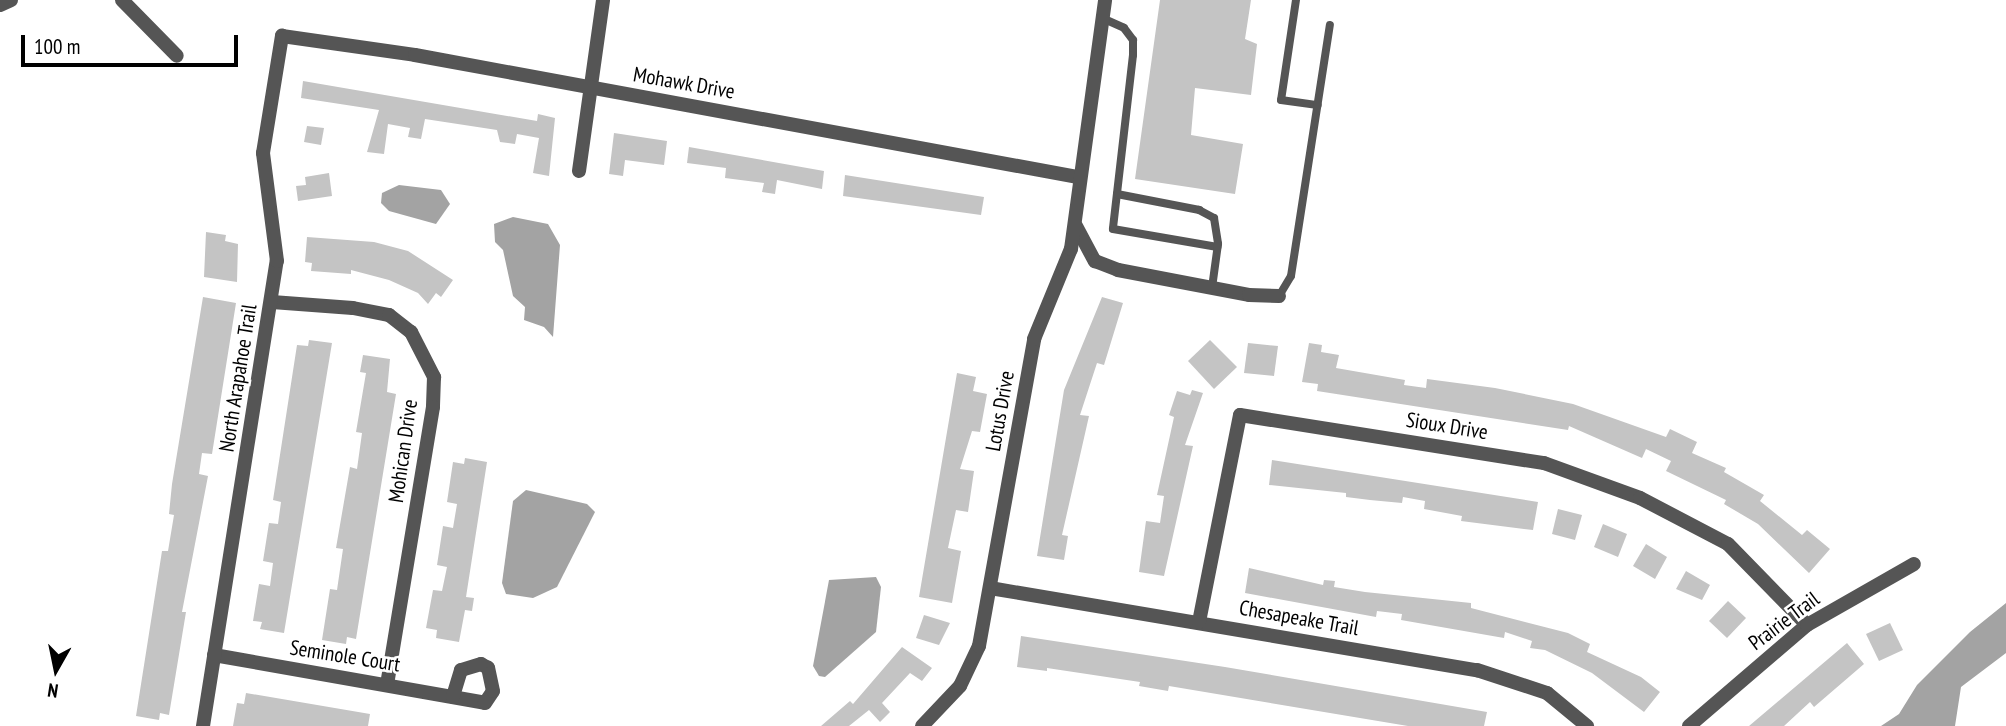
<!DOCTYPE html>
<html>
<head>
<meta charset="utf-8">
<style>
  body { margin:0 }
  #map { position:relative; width:2006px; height:726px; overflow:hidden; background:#fff; font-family:"PT Sans Narrow",sans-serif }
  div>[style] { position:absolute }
  .water>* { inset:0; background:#a3a3a3 }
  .building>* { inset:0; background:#c4c4c4 }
  .lane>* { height:8px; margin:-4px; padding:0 4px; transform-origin:4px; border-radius:4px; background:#555 }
  .street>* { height:14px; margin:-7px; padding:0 7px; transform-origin:7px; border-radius:7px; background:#555 }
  span { translate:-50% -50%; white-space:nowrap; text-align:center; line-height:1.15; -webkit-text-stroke:5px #fff; paint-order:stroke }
  .street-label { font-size:21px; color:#000 }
  .north { position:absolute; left:21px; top:635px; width:70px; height:70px; -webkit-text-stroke:5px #fff; paint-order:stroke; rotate:189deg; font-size:19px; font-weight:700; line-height:28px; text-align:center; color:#000 }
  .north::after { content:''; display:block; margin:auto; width:24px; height:32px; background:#000; clip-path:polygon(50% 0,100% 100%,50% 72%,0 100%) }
  .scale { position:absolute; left:21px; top:35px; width:217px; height:32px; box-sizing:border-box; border:4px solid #000; border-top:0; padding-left:9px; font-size:21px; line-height:24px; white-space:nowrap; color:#000; -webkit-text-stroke:5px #fff; paint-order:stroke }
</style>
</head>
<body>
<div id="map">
  <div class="water">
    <i style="clip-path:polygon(399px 185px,441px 190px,450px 204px,436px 224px,389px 211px,381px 203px,382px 193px)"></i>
    <i style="clip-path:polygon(513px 217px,548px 224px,560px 245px,553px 337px,544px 327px,524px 320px,525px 307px,513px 296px,503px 250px,495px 242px,494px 224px)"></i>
    <i style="clip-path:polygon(526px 490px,587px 504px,595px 512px,557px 587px,533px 598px,506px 594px,502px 583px,513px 501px)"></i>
    <i style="clip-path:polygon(876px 577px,881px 587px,876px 632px,825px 677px,819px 676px,813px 666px,829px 580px)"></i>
    <i style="clip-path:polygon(2006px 603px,2006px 653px,1961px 687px,1955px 726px,1881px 726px,1899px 714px,1917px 685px,1970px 632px)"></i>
  </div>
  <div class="building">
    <i style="clip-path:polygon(1160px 0,1251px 0,1245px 39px,1257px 44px,1251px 95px,1195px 88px,1191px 135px,1243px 144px,1235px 194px,1135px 179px)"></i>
    <i style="clip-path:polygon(303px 81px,537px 121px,538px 114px,555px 118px,549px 176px,533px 173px,539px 138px,517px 134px,515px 144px,500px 142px,497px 130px,425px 119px,421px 139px,408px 137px,410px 128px,388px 124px,384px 154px,367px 152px,379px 110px,301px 98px)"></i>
    <i style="clip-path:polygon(307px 126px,324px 128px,321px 145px,304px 142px)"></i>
    <i style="clip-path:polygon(614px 133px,667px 141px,664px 165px,625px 160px,623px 176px,609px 174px)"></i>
    <i style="clip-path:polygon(689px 147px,824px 171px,822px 189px,777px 180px,775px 194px,762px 192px,764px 183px,725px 178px,726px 168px,687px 163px)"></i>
    <i style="clip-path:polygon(329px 173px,332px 196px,298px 201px,296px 186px,306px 185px,305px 177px)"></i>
    <i style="clip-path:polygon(845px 175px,984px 197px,981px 215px,843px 196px)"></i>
    <i style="clip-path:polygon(206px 232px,226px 235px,225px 241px,238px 244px,237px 282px,204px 277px)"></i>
    <i style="clip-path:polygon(307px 237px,374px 242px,408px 251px,453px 280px,441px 297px,436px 293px,428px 304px,418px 293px,389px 280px,351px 270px,351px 274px,311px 271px,312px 263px,305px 262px)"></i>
    <i style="clip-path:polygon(203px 297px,236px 303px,212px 454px,202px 453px,199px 474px,208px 476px,182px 612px,186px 612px,169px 715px,160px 713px,159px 720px,136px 716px,162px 551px,168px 551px,174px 515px,169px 514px,172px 484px)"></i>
    <i style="clip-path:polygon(1102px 297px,1123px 303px,1104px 365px,1097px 363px,1080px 415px,1089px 416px,1062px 535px,1068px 536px,1064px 560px,1037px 556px,1064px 390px)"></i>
    <i style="clip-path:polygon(309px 340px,332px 343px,284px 633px,260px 629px,262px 622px,253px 621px,259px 584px,270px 586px,273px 563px,263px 561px,269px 523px,278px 524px,281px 502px,273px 500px,297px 345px,308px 346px)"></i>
    <i style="clip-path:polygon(1210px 340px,1237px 367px,1214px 389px,1188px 361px)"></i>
    <i style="clip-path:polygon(1248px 343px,1278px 346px,1274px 376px,1244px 373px)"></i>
    <i style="clip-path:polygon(1309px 343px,1322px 345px,1321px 352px,1339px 355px,1336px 368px,1405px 380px,1404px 385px,1426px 388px,1427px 379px,1495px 388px,1573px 404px,1666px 437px,1670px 429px,1697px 442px,1692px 453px,1726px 468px,1724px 472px,1764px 495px,1760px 501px,1802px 535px,1807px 530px,1830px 549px,1809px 573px,1758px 524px,1724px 504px,1726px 500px,1666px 471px,1671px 461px,1646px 449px,1642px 458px,1569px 426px,1568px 430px,1317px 391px,1318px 384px,1302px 382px)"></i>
    <i style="clip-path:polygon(363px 355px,390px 359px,387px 392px,396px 394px,356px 639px,347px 637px,346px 644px,322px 640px,330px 589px,337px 590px,343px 549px,336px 548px,350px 467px,357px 469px,362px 433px,356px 432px,366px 373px,360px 372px)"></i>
    <i style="clip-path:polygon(957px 373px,976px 377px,973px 391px,987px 394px,980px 432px,972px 431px,960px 469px,974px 471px,968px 512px,956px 510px,948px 548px,961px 551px,952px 603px,919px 597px)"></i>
    <i style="clip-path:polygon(1192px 390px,1203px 393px,1185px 445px,1193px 446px,1164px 576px,1139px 572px,1146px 521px,1160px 523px,1164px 496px,1157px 495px,1174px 417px,1169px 415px,1177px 391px,1190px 395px)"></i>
    <i style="clip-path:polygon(465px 458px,487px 462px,466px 597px,474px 598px,472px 611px,465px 610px,459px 642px,436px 638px,437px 630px,426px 628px,433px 590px,442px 591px,447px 567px,437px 565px,443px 526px,453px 528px,457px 504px,447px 502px,453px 462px,464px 464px)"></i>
    <i style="clip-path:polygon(1272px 460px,1538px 502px,1533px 530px,1461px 521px,1462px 516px,1424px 509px,1425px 501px,1403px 497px,1402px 503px,1370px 500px,1346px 497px,1346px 493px,1269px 485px)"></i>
    <i style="clip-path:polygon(1558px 509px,1582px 515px,1575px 540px,1552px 534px)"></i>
    <i style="clip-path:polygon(1603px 524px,1627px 534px,1618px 557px,1594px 547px)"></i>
    <i style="clip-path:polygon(1646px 544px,1667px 557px,1655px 579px,1633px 566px)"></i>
    <i style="clip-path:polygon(1249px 568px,1323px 585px,1324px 580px,1335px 581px,1334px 587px,1365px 592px,1471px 603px,1471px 608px,1568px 633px,1590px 644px,1587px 652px,1641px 677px,1660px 692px,1644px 712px,1592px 673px,1545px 650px,1530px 648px,1532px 641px,1505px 632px,1504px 638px,1401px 620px,1402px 614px,1377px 611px,1376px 617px,1245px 593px)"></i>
    <i style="clip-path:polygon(1686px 571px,1710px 585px,1702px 600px,1676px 589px)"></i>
    <i style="clip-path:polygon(1728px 601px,1746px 618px,1727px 638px,1709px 621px)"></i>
    <i style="clip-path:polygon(924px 615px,950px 623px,939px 645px,916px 638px)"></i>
    <i style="clip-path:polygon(1890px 623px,1903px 650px,1879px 661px,1866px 634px)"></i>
    <i style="clip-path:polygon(1021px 636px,1225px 667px,1487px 712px,1484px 726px,1408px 726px,1169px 686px,1168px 691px,1139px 686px,1140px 682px,1047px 668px,1047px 671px,1017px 667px)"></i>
    <i style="clip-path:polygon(1847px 643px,1864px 664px,1814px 707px,1810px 702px,1784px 726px,1749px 726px)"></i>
    <i style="clip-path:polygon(902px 647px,932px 668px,922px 681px,910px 673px,882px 703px,890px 712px,880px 722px,869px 710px,849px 726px,821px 726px,850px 701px,853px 704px)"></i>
    <i style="clip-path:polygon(246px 693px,370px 714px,368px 726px,233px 726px,237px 703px,244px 704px)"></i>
  </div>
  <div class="lane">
    <i style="left:1296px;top:0;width:101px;rotate:98.5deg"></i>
    <i style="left:1281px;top:100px;width:37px;rotate:8deg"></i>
    <i style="left:1102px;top:18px;width:24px;rotate:24deg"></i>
    <i style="left:1124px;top:28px;width:15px;rotate:53deg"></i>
    <i style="left:1133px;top:40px;width:15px;rotate:90deg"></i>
    <i style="left:1133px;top:55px;width:175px;rotate:96.6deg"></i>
    <i style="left:1113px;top:229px;width:106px;rotate:9.8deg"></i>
    <i style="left:1117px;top:194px;width:84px;rotate:11deg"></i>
    <i style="left:1199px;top:210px;width:17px;rotate:28deg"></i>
    <i style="left:1214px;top:218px;width:26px;rotate:81deg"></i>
    <i style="left:1218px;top:244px;width:44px;rotate:97.8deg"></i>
    <i style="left:1279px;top:296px;width:23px;rotate:-59deg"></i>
    <i style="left:1291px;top:276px;width:254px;rotate:-81.2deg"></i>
  </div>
  <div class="street">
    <i style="left:122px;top:0;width:78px;rotate:45.5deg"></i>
    <i style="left:0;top:5px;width:12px;rotate:-24deg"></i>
    <i style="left:579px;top:171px;width:173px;rotate:-82deg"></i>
    <i style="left:1076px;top:226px;width:40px;rotate:62deg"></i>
    <i style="left:1095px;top:261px;width:25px;rotate:21deg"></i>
    <i style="left:1118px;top:270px;width:133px;rotate:10.8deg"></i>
    <i style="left:1249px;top:295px;width:30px;rotate:2deg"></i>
    <i style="left:272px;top:302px;width:81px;rotate:4.2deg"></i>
    <i style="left:353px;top:308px;width:37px;rotate:11deg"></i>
    <i style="left:389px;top:315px;width:28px;rotate:38deg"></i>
    <i style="left:411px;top:332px;width:51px;rotate:62.9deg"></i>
    <i style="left:434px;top:377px;width:30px;rotate:92deg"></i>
    <i style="left:433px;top:407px;width:281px;rotate:99.4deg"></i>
    <i style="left:990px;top:588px;width:494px;rotate:9.6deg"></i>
    <i style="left:1477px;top:670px;width:74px;rotate:18.2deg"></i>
    <i style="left:1547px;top:693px;width:52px;rotate:39.5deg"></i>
    <i style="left:1199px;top:622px;width:211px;rotate:-78.8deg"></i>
    <i style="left:1240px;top:415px;width:308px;rotate:9deg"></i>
    <i style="left:1544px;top:463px;width:102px;rotate:20deg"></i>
    <i style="left:1640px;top:498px;width:99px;rotate:27.6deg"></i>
    <i style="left:1728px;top:544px;width:113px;rotate:45.7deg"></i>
    <i style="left:214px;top:655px;width:275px;rotate:10deg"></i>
    <i style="left:485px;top:703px;width:14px;rotate:-56deg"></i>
    <i style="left:493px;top:691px;width:24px;rotate:-102deg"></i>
    <i style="left:488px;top:668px;width:8px;rotate:-150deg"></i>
    <i style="left:481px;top:664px;width:21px;rotate:163deg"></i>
    <i style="left:461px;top:670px;width:28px;rotate:107deg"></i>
    <i style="left:203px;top:726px;width:471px;rotate:-81deg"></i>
    <i style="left:277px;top:261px;width:109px;rotate:-97.4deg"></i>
    <i style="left:263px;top:153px;width:119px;rotate:-80.8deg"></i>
    <i style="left:282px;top:36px;width:134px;rotate:8.1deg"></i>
    <i style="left:415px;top:55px;width:673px;rotate:10.44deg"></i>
    <i style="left:922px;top:726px;width:55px;rotate:-46.5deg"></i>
    <i style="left:960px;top:686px;width:44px;rotate:-64.6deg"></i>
    <i style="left:979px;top:646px;width:312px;rotate:-79.8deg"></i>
    <i style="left:1034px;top:339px;width:97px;rotate:-67.7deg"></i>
    <i style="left:1071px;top:249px;width:251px;rotate:-82.2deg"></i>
    <i style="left:1689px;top:726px;width:155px;rotate:-40.6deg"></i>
    <i style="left:1807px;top:625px;width:123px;rotate:-29.7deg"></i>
  </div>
  <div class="street-label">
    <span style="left:684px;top:83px;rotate:10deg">Mohawk Drive</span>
    <span style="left:238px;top:378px;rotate:-81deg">North Arapahoe Trail</span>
    <span style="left:1000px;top:411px;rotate:-80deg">Lotus Drive</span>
    <span style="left:1447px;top:426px;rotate:9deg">Sioux Drive</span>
    <span style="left:403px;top:451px;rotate:-82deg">Mohican Drive</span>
    <span style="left:1299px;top:618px;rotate:10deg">Chesapeake Trail</span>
    <span style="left:1784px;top:621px;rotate:-37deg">Prairie Trail</span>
    <span style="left:345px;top:656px;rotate:9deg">Seminole Court</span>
  </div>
  <div class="north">N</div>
  <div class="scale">100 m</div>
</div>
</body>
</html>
